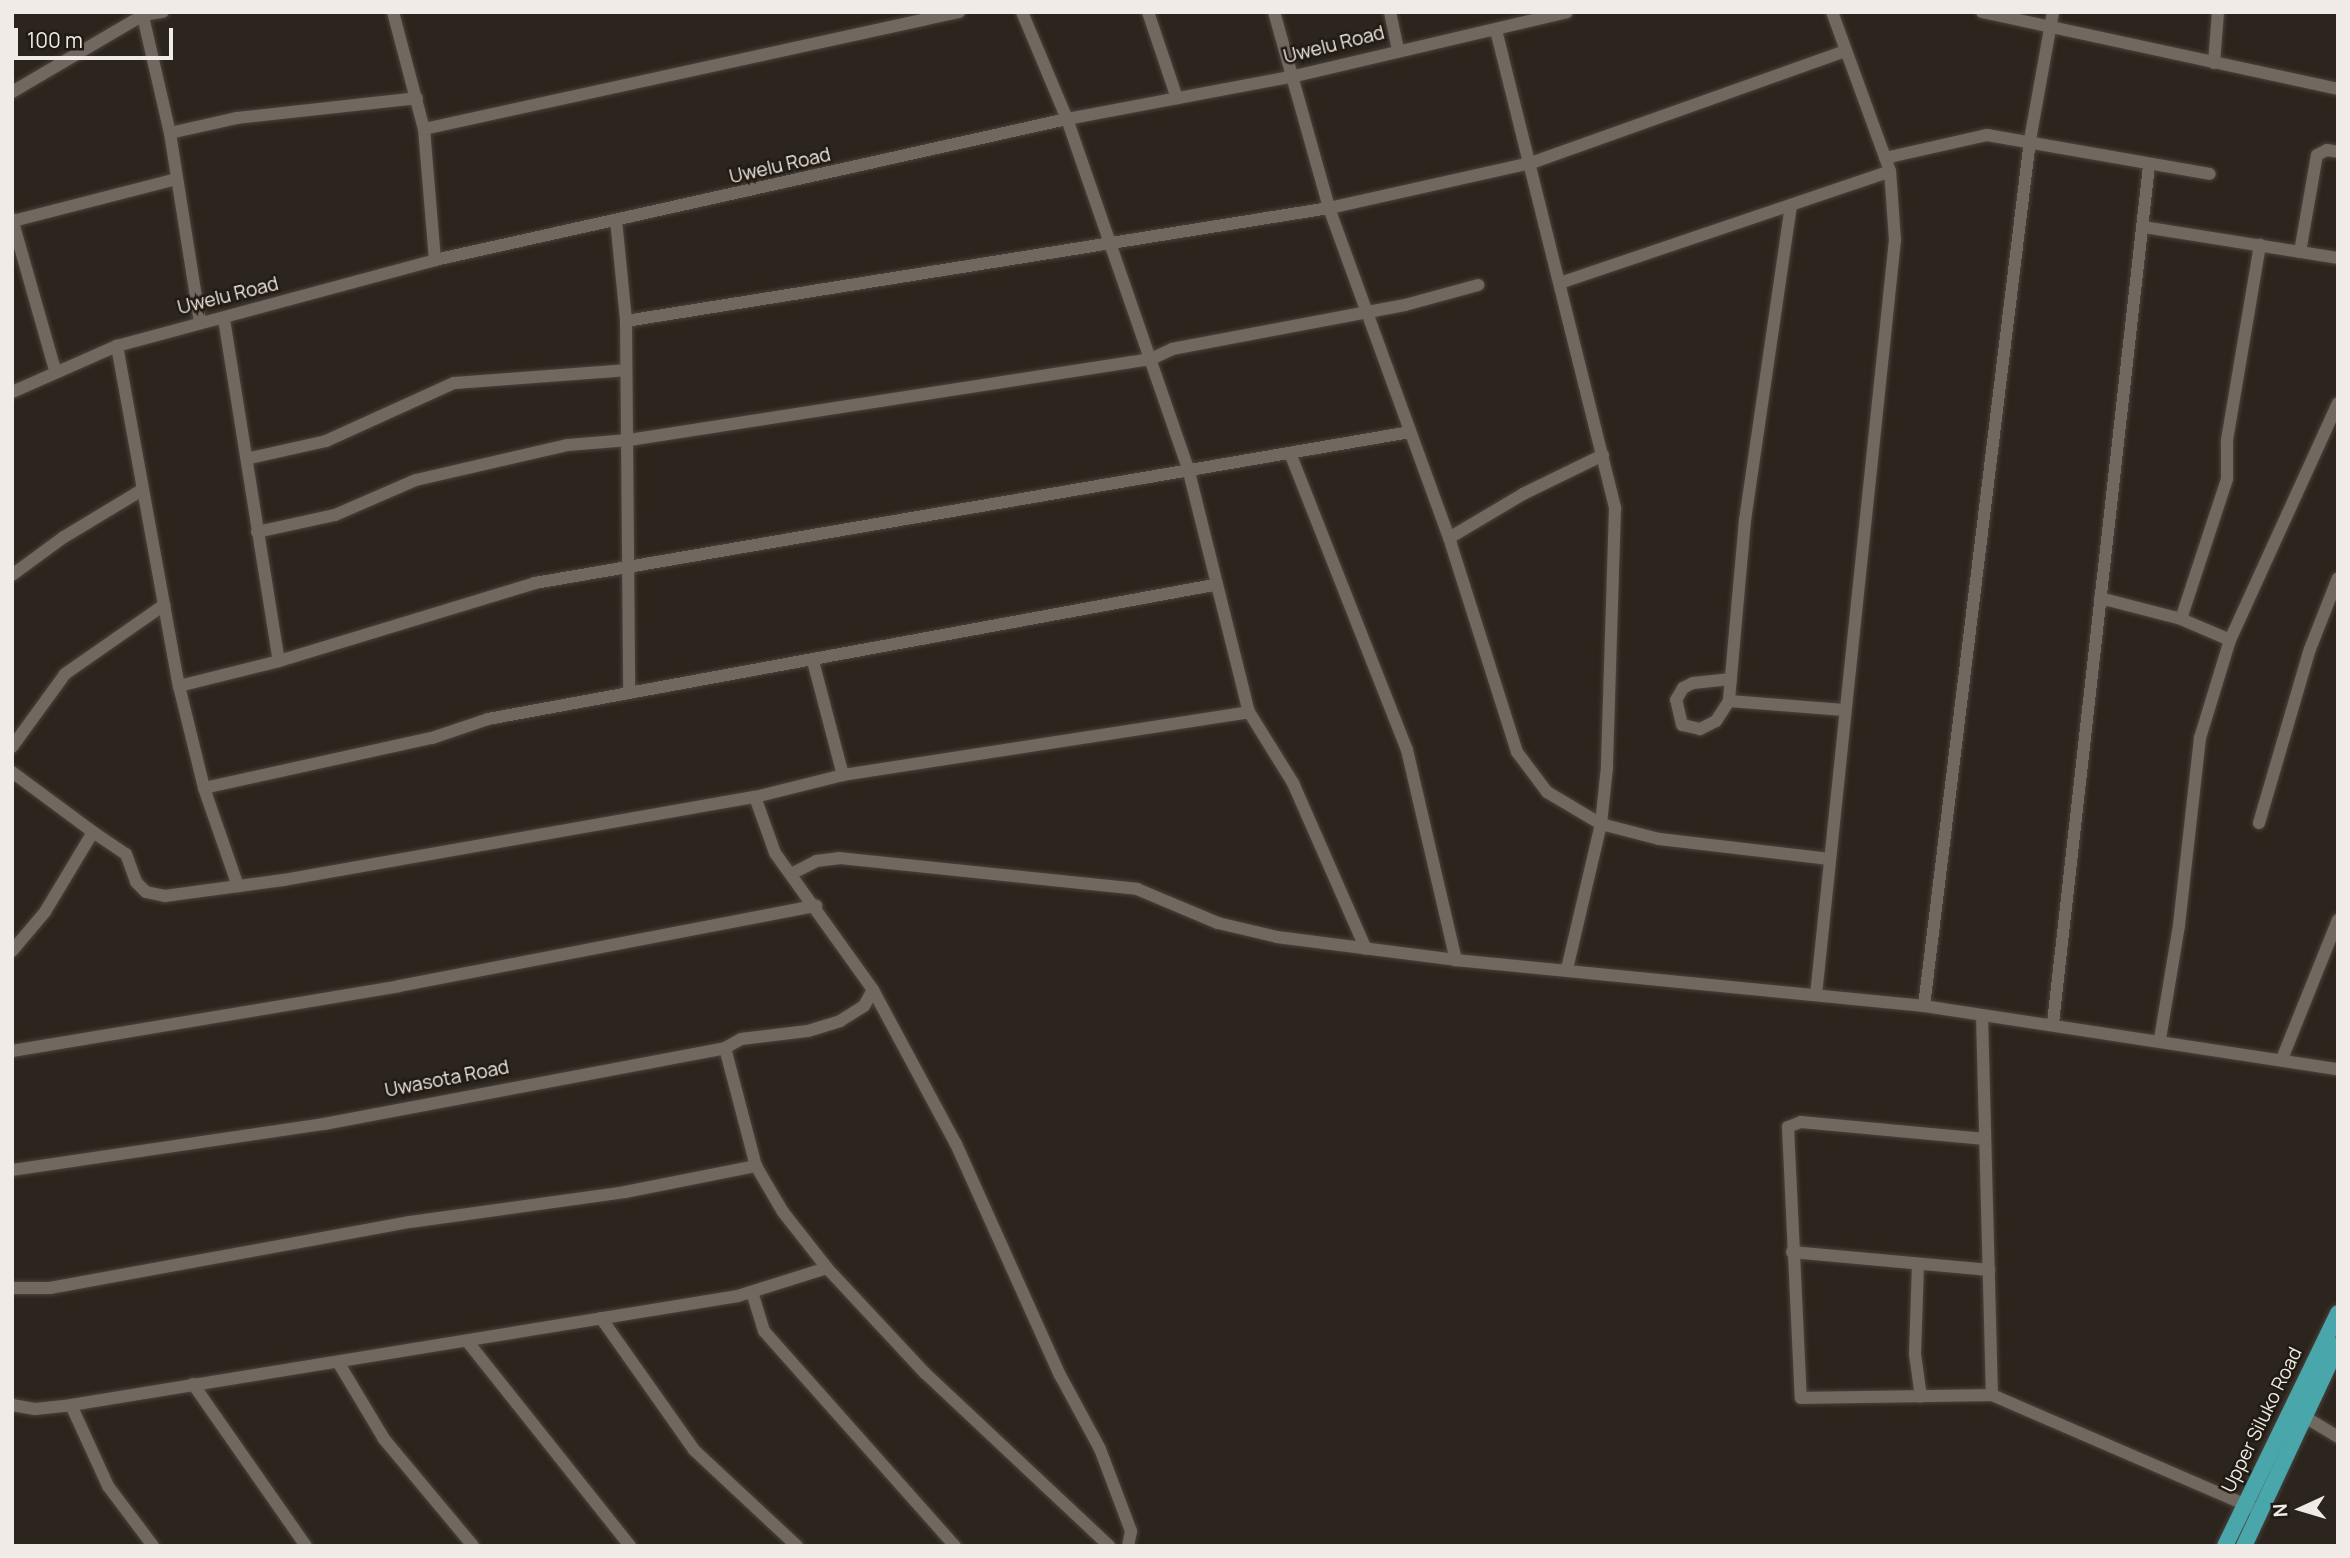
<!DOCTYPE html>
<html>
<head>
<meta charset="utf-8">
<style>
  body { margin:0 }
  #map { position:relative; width:2350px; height:1558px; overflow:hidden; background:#2c251d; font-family:Manrope,sans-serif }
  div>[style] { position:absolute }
  .roads { filter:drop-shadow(0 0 2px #49433d) drop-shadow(0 0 2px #49433d) }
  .minor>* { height:12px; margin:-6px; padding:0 6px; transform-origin:6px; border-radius:6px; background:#716860 }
  .major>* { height:16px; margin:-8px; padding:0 8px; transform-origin:8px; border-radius:8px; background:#49a6ab }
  span { translate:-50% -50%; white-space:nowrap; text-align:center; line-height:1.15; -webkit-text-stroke:5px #221b14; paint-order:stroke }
  .street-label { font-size:19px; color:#f0ebe6 }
  .frame { position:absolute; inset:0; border:14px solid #f0ebe6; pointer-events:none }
  .north { position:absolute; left:2266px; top:1474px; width:70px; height:70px; -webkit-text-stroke:5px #221b14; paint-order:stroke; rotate:266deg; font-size:19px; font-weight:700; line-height:28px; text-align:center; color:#f0ebe6 }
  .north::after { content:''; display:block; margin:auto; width:24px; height:32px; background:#f0ebe6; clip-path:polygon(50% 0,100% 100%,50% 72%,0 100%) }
  .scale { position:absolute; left:14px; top:28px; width:159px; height:32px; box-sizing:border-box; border:4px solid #f0ebe6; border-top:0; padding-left:9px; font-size:21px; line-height:24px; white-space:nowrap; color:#f0ebe6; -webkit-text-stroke:5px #221b14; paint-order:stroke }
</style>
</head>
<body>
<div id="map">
  <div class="roads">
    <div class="minor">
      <i style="left:142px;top:12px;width:124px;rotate:77deg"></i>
      <i style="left:170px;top:133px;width:191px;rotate:81deg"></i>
      <i style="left:393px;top:12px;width:121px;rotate:75.2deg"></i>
      <i style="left:424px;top:129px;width:131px;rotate:85.2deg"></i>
      <i style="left:1022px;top:12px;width:116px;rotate:67.2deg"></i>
      <i style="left:1067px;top:119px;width:373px;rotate:70.9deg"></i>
      <i style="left:1189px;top:472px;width:247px;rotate:76deg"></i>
      <i style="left:1249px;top:712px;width:84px;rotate:58.2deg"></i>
      <i style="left:1293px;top:783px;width:181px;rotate:66.3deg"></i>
      <i style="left:1148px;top:12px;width:91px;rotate:71.4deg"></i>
      <i style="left:1274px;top:12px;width:204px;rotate:74.3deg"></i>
      <i style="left:1329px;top:208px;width:357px;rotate:70deg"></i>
      <i style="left:1451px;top:544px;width:218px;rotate:72.4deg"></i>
      <i style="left:1517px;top:752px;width:50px;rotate:53.1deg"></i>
      <i style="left:1547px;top:792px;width:63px;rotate:30.7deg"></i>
      <i style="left:1601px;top:824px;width:60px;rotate:14.5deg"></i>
      <i style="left:1659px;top:839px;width:170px;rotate:6.7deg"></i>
      <i style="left:1390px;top:12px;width:38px;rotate:78deg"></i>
      <i style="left:1982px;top:12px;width:364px;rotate:12.2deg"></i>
      <i style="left:1496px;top:30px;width:493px;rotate:76deg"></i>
      <i style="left:1615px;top:508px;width:259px;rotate:91.8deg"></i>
      <i style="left:1607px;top:767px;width:57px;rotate:96deg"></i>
      <i style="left:1601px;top:824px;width:149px;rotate:103.2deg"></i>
      <i style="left:2214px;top:63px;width:51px;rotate:-85.5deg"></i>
      <i style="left:12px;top:92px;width:152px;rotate:-30.4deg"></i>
      <i style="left:143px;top:15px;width:20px;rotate:-9deg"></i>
      <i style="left:424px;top:129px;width:548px;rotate:-12.34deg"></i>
      <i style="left:170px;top:133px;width:69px;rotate:-12.6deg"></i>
      <i style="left:237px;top:118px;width:181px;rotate:-6.3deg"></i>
      <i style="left:1885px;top:158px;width:105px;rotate:-12.7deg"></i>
      <i style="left:1987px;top:135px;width:226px;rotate:9.9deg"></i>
      <i style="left:1791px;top:205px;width:318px;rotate:98.3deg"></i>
      <i style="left:1745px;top:520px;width:182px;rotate:95.1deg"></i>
      <i style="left:1729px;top:701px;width:115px;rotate:4.5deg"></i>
      <i style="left:12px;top:219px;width:157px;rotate:74.1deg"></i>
      <i style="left:616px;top:220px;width:101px;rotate:84.3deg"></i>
      <i style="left:626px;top:321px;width:372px;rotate:89.5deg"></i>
      <i style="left:13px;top:221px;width:169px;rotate:-14.4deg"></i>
      <i style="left:2144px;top:227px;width:196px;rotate:9.1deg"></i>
      <i style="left:2300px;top:252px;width:98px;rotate:-80.1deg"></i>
      <i style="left:2317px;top:155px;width:11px;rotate:-27deg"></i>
      <i style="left:2327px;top:150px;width:11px;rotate:10deg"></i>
      <i style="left:1560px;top:283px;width:348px;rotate:-18.7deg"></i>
      <i style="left:224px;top:319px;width:346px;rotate:80.9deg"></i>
      <i style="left:626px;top:321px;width:712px;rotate:-9.13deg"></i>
      <i style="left:1329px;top:208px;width:207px;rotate:-12.6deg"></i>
      <i style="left:1531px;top:163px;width:331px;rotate:-19.6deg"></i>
      <i style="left:117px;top:346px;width:346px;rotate:79.7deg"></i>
      <i style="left:179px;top:686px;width:105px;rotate:76.2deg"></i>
      <i style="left:204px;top:788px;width:104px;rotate:70.9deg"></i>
      <i style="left:12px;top:392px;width:115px;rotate:-23.7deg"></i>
      <i style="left:117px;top:346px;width:329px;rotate:-15.1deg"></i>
      <i style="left:435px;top:260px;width:648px;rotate:-12.58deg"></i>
      <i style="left:1067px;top:119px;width:232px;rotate:-10.7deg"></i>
      <i style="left:1295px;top:76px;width:279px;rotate:-13.2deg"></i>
      <i style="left:1290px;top:453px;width:319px;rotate:68.5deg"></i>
      <i style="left:1407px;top:750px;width:216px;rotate:76.9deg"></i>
      <i style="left:250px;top:458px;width:78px;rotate:-12.6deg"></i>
      <i style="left:326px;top:441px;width:141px;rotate:-24.4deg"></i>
      <i style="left:454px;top:383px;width:172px;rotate:-4.3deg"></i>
      <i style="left:257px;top:532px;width:80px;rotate:-12.3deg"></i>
      <i style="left:335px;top:515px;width:88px;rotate:-23.4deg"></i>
      <i style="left:416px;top:480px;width:156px;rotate:-13deg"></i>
      <i style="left:568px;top:445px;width:61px;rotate:-4.7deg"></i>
      <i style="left:629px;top:440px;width:528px;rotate:-8.82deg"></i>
      <i style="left:1151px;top:359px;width:23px;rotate:-25deg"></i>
      <i style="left:1172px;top:349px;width:237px;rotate:-10.7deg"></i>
      <i style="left:1405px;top:305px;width:76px;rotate:-15.3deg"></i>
      <i style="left:1449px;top:538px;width:86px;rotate:-30.7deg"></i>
      <i style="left:1523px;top:494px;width:89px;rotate:-26deg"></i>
      <i style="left:12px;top:575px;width:64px;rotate:-36.2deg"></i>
      <i style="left:64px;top:537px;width:91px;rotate:-31.1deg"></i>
      <i style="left:2100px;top:598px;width:84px;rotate:14.5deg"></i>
      <i style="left:2181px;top:619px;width:53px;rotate:23.2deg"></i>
      <i style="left:2181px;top:619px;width:147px;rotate:-71.8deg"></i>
      <i style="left:2227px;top:479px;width:39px;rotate:-90deg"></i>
      <i style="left:2227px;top:440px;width:198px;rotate:-80.4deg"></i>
      <i style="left:813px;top:661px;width:118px;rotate:75.3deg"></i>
      <i style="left:179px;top:686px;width:103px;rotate:-14deg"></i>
      <i style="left:279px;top:661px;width:268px;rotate:-16.9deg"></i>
      <i style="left:535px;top:583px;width:888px;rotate:-9.79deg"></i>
      <i style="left:1729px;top:701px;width:24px;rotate:123deg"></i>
      <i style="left:1716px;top:721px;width:18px;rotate:153deg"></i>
      <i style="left:1700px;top:729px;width:18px;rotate:-167deg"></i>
      <i style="left:1682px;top:725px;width:26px;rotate:-103deg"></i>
      <i style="left:1676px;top:700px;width:14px;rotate:-60deg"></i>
      <i style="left:1683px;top:688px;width:11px;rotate:-27deg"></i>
      <i style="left:1693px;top:683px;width:38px;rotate:-6deg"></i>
      <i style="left:12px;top:747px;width:90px;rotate:-54deg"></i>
      <i style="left:65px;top:674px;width:121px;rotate:-34.9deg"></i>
      <i style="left:12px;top:772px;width:101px;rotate:36.5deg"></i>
      <i style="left:93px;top:832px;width:93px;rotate:121deg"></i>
      <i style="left:45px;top:912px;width:51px;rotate:130.2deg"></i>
      <i style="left:204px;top:788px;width:233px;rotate:-12.4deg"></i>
      <i style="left:432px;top:738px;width:59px;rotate:-18.7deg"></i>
      <i style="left:488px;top:719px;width:738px;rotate:-10.46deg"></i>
      <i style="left:755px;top:797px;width:59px;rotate:70.3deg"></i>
      <i style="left:775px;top:853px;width:168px;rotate:54.4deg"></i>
      <i style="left:873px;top:990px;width:175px;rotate:61.7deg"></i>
      <i style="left:956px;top:1144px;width:253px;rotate:65.8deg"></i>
      <i style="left:1060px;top:1375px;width:84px;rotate:61.6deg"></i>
      <i style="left:1100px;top:1449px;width:88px;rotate:69.3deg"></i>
      <i style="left:1131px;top:1531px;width:15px;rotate:101deg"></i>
      <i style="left:2259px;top:823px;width:181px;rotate:-73.7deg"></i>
      <i style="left:2310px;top:649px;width:76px;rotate:-68.5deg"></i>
      <i style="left:93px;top:832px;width:40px;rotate:34deg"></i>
      <i style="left:126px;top:854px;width:30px;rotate:70deg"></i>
      <i style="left:136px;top:882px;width:14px;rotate:45deg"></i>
      <i style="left:146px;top:892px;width:19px;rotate:12deg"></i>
      <i style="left:165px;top:896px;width:119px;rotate:-7.7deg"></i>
      <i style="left:283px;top:880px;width:479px;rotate:-10deg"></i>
      <i style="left:755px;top:797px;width:91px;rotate:-14deg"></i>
      <i style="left:843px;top:775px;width:411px;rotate:-8.8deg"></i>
      <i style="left:791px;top:874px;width:28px;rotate:-27deg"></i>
      <i style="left:816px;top:861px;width:23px;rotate:-7deg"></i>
      <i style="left:839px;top:858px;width:300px;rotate:5.9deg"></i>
      <i style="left:1137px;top:889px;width:88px;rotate:22.8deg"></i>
      <i style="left:1218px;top:923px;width:61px;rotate:13.3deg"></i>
      <i style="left:1277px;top:937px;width:180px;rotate:7.3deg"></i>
      <i style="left:1456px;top:960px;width:470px;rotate:5.6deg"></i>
      <i style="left:1924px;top:1006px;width:419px;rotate:8.7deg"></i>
      <i style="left:1816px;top:995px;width:759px;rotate:-84.03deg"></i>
      <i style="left:1895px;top:240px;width:69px;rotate:-94.1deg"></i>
      <i style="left:1890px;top:171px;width:169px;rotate:-110deg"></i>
      <i style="left:1924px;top:1006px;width:872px;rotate:-83.02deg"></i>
      <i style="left:2030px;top:140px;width:130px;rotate:-79.8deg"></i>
      <i style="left:1982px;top:1015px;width:380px;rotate:88.5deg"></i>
      <i style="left:2053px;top:1023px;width:862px;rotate:-83.61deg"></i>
      <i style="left:2160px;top:1039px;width:116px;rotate:-80.5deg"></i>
      <i style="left:2179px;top:925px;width:188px;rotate:-83.6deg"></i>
      <i style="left:2200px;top:738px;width:102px;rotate:-73deg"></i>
      <i style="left:2230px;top:640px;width:260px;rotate:-65.5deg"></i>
      <i style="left:725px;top:1048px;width:122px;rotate:75.3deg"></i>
      <i style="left:756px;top:1166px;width:53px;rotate:59.6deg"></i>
      <i style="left:783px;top:1212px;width:71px;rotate:51.8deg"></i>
      <i style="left:827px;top:1268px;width:144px;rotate:47deg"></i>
      <i style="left:925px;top:1373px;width:253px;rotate:43.2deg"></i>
      <i style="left:12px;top:1051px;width:392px;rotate:-9.5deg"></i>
      <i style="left:399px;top:986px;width:425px;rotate:-10.9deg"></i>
      <i style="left:2282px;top:1059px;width:150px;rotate:-68.1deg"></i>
      <i style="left:1985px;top:1139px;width:185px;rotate:-174.7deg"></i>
      <i style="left:1801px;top:1122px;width:14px;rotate:159deg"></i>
      <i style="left:1788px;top:1127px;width:271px;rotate:87.3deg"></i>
      <i style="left:1801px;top:1398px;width:191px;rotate:-0.9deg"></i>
      <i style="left:1992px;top:1395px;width:284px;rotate:23.4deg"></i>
      <i style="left:12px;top:1170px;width:315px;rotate:-8.4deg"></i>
      <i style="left:324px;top:1124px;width:408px;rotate:-10.7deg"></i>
      <i style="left:725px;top:1048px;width:18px;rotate:-29deg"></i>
      <i style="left:741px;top:1039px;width:67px;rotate:-6.8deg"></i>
      <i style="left:808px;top:1031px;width:34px;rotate:-17deg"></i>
      <i style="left:840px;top:1021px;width:28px;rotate:-32deg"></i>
      <i style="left:864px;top:1006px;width:18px;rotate:-61deg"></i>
      <i style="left:1792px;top:1252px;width:198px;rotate:5.2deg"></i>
      <i style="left:1918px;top:1264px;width:90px;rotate:91.9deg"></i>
      <i style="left:1915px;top:1354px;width:43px;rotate:82.1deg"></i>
      <i style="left:12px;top:1288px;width:38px"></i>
      <i style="left:50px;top:1288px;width:366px;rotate:-10.4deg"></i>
      <i style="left:410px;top:1222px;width:217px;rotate:-7.9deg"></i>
      <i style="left:625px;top:1192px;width:134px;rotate:-11.2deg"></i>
      <i style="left:752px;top:1292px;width:41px;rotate:72.9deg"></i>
      <i style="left:764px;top:1331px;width:288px;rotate:48.4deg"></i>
      <i style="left:601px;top:1318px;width:161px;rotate:54.8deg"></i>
      <i style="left:694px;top:1450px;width:141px;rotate:43deg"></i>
      <i style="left:467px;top:1341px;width:262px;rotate:51.5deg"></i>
      <i style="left:338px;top:1362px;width:90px;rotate:59.1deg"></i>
      <i style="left:384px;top:1439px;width:139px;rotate:50.2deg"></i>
      <i style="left:193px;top:1384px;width:198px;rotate:55.1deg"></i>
      <i style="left:12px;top:1405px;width:23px;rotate:10deg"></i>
      <i style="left:35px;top:1409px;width:36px;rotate:-6deg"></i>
      <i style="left:71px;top:1405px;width:676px;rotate:-9.28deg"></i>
      <i style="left:738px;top:1296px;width:93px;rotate:-17.5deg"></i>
      <i style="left:71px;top:1405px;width:89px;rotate:65.4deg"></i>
      <i style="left:108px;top:1486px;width:75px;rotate:53.1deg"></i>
      <i style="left:2305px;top:1417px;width:39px;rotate:31deg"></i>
    </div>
    <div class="major">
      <i style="left:2225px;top:1546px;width:259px;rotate:-64.1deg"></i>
      <i style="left:2244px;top:1546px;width:222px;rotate:-64.9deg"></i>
    </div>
  </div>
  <div class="street-label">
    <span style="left:1334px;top:45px;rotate:-14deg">Uwelu Road</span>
    <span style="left:780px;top:166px;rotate:-13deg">Uwelu Road</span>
    <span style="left:228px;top:296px;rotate:-14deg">Uwelu Road</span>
    <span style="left:447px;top:1079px;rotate:-11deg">Uwasota Road</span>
    <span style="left:2262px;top:1420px;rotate:-64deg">Upper Siluko Road</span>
  </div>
  <div class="frame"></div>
  <div class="north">N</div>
  <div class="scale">100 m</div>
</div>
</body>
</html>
